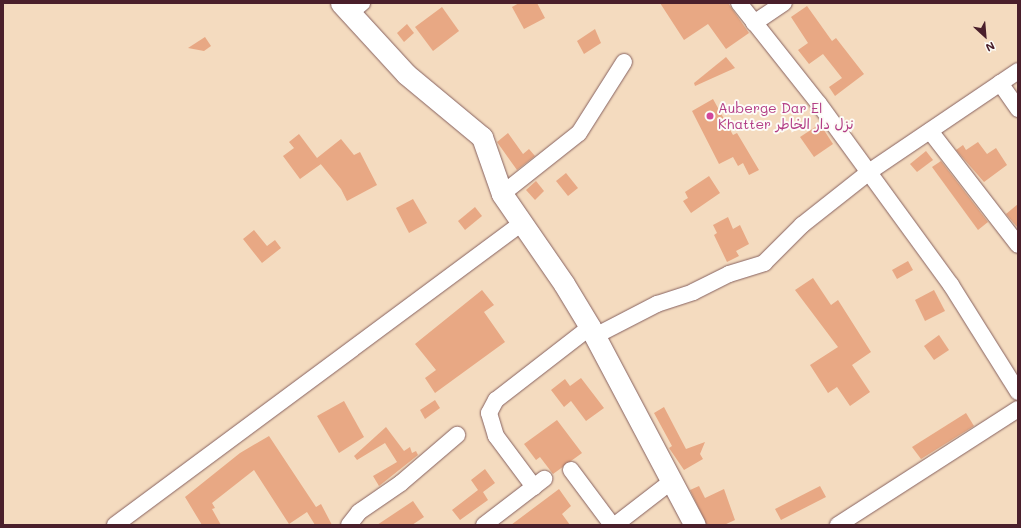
<!DOCTYPE html>
<html>
<head>
<meta charset="utf-8">
<style>
  body { margin:0 }
  #map { position:relative; width:1021px; height:528px; overflow:hidden; background:#f4dbbf; font-family:Mali,"Playpen Sans Arabic",sans-serif }
  div>[style] { position:absolute }
  .building>* { inset:0; background:#e8a884 }
  .roads { filter:drop-shadow(0 0 1px #86615f) drop-shadow(0 0 1px #86615f) }
  .minor>* { height:16px; margin:-8px; padding:0 8px; transform-origin:8px; border-radius:8px; background:#fff }
  .major>* { height:21px; margin:-10.5px; padding:0 10.5px; transform-origin:10.5px; border-radius:10.5px; background:#fff }
  .dots>* { width:11px; height:11px; translate:-50% -50%; box-sizing:border-box; border:2px solid #fdfcf7; border-radius:50% }
  span { translate:-50% -50%; white-space:nowrap; text-align:center; line-height:1.15; -webkit-text-stroke:4px #fdfcf7; paint-order:stroke }
  .hotel-label { font-size:14px; color:#b23c85 }
  .left { translate:0 -50%; text-align:left }
  .frame { position:absolute; inset:0; border:4px solid #4a1f2b; pointer-events:none }
  .north { position:absolute; left:965px; top:16px; width:40px; height:40px; -webkit-text-stroke:3px #fdfcf7; paint-order:stroke; rotate:154deg; font-size:11px; font-weight:700; line-height:16px; text-align:center; color:#4a1f2b }
  .north::after { content:''; display:block; margin:auto; width:14px; height:18px; background:#4a1f2b; clip-path:polygon(50% 0,100% 100%,50% 72%,0 100%) }
</style>
</head>
<body>
<div id="map">
  <div class="building">
    <i style="clip-path:polygon(519px 3px,537px 3px,545px 18px,524px 29px,512px 7px)"></i>
    <i style="clip-path:polygon(660px 3px,728px 3px,749px 33px,726px 49px,708px 24px,684px 40px)"></i>
    <i style="clip-path:polygon(807px 6px,832px 41px,836px 38px,864px 74px,835px 96px,829px 87px,842px 78px,823px 54px,809px 64px,798px 50px,808px 43px,791px 17px)"></i>
    <i style="clip-path:polygon(442px 7px,459px 31px,433px 51px,415px 27px)"></i>
    <i style="clip-path:polygon(407px 24px,414px 33px,404px 42px,397px 33px)"></i>
    <i style="clip-path:polygon(595px 29px,601px 43px,584px 54px,577px 41px)"></i>
    <i style="clip-path:polygon(205px 37px,211px 46px,204px 51px,188px 48px)"></i>
    <i style="clip-path:polygon(726px 57px,735px 68px,695px 86px,694px 83px)"></i>
    <i style="clip-path:polygon(713px 99px,733px 135px,737px 133px,759px 170px,749px 175px,743px 163px,738px 166px,733px 157px,719px 164px,692px 111px)"></i>
    <i style="clip-path:polygon(820px 124px,833px 144px,814px 157px,800px 137px)"></i>
    <i style="clip-path:polygon(508px 133px,523px 154px,529px 149px,535px 156px,517px 170px,497px 142px)"></i>
    <i style="clip-path:polygon(299px 134px,317px 158px,341px 139px,354px 155px,360px 152px,377px 185px,347px 201px,341px 189px,319px 162px,321px 164px,300px 179px,283px 156px,294px 148px,289px 142px)"></i>
    <i style="clip-path:polygon(978px 142px,987px 154px,996px 148px,1007px 165px,984px 182px,956px 150px,963px 145px,966px 150px)"></i>
    <i style="clip-path:polygon(926px 151px,933px 160px,917px 172px,910px 164px)"></i>
    <i style="clip-path:polygon(941px 161px,988px 222px,978px 230px,932px 167px)"></i>
    <i style="clip-path:polygon(566px 173px,578px 188px,568px 196px,556px 181px)"></i>
    <i style="clip-path:polygon(709px 176px,720px 193px,691px 213px,683px 201px,688px 198px,685px 192px)"></i>
    <i style="clip-path:polygon(536px 181px,544px 191px,535px 200px,526px 190px)"></i>
    <i style="clip-path:polygon(413px 199px,427px 223px,409px 233px,396px 208px)"></i>
    <i style="clip-path:polygon(1018px 204px,1018px 228px,1006px 214px)"></i>
    <i style="clip-path:polygon(475px 207px,482px 216px,465px 230px,458px 221px)"></i>
    <i style="clip-path:polygon(728px 217px,733px 229px,740px 225px,749px 244px,736px 251px,739px 256px,727px 262px,714px 235px,717px 233px,713px 225px)"></i>
    <i style="clip-path:polygon(254px 230px,267px 246px,275px 240px,281px 248px,262px 263px,243px 239px)"></i>
    <i style="clip-path:polygon(908px 261px,913px 270px,897px 279px,892px 270px)"></i>
    <i style="clip-path:polygon(813px 278px,831px 305px,838px 300px,871px 352px,852px 365px,870px 392px,850px 406px,837px 387px,828px 393px,810px 365px,838px 347px,795px 290px)"></i>
    <i style="clip-path:polygon(482px 290px,494px 305px,484px 312px,505px 342px,435px 393px,425px 378px,436px 370px,415px 344px)"></i>
    <i style="clip-path:polygon(934px 290px,945px 311px,925px 321px,915px 300px)"></i>
    <i style="clip-path:polygon(939px 335px,949px 350px,934px 360px,924px 346px)"></i>
    <i style="clip-path:polygon(581px 378px,604px 408px,586px 421px,571px 401px,564px 407px,551px 390px,565px 379px,570px 386px)"></i>
    <i style="clip-path:polygon(435px 400px,440px 408px,425px 419px,420px 410px)"></i>
    <i style="clip-path:polygon(344px 401px,364px 437px,339px 453px,317px 416px)"></i>
    <i style="clip-path:polygon(664px 407px,686px 449px,705px 442px,700px 454px,703px 459px,684px 470px,669px 448px,672px 446px,654px 413px)"></i>
    <i style="clip-path:polygon(966px 413px,974px 426px,921px 459px,912px 447px)"></i>
    <i style="clip-path:polygon(557px 420px,582px 453px,553px 474px,540px 457px,536px 460px,524px 444px)"></i>
    <i style="clip-path:polygon(386px 427px,404px 451px,410px 447px,412px 453px,416px 451px,418px 455px,379px 486px,373px 476px,397px 462px,385px 443px,357px 460px,354px 456px)"></i>
    <i style="clip-path:polygon(269px 436px,316px 507px,321px 504px,332px 525px,315px 525px,307px 512px,289px 524px,254px 470px,212px 503px,215px 508px,212px 509px,221px 525px,202px 525px,185px 497px,240px 453px)"></i>
    <i style="clip-path:polygon(485px 469px,495px 483px,483px 492px,488px 500px,460px 520px,452px 510px,478px 490px,471px 480px)"></i>
    <i style="clip-path:polygon(699px 486px,705px 498px,724px 489px,735px 520px,724px 525px,707px 525px,690px 490px)"></i>
    <i style="clip-path:polygon(820px 486px,826px 497px,781px 520px,775px 509px)"></i>
    <i style="clip-path:polygon(559px 489px,571px 506px,562px 514px,570px 525px,511px 525px)"></i>
    <i style="clip-path:polygon(413px 501px,424px 517px,412px 525px,377px 525px)"></i>
  </div>
  <div class="roads">
    <div class="minor">
      <i style="left:739px;top:3px;width:129px;rotate:51.6deg"></i>
      <i style="left:819px;top:104px;width:224px;rotate:53.9deg"></i>
      <i style="left:951px;top:285px;width:126px;rotate:57.9deg"></i>
      <i style="left:350px;top:13px;width:16px;rotate:-40deg"></i>
      <i style="left:754px;top:23px;width:36px;rotate:-34deg"></i>
      <i style="left:1000px;top:83px;width:32px;rotate:55deg"></i>
      <i style="left:930px;top:131px;width:144px;rotate:52.3deg"></i>
      <i style="left:502px;top:194px;width:98px;rotate:-38.4deg"></i>
      <i style="left:579px;top:133px;width:84px;rotate:-57.6deg"></i>
      <i style="left:595px;top:336px;width:70px;rotate:-27.3deg"></i>
      <i style="left:657px;top:304px;width:38px;rotate:-18deg"></i>
      <i style="left:693px;top:292px;width:40px;rotate:-26.6deg"></i>
      <i style="left:729px;top:274px;width:37px;rotate:-17deg"></i>
      <i style="left:764px;top:263px;width:54px;rotate:-45deg"></i>
      <i style="left:802px;top:225px;width:85px;rotate:-38.3deg"></i>
      <i style="left:869px;top:172px;width:180px;rotate:-34.1deg"></i>
      <i style="left:571px;top:470px;width:69px;rotate:53.3deg"></i>
      <i style="left:534px;top:487px;width:64px;rotate:-126.7deg"></i>
      <i style="left:496px;top:436px;width:24px;rotate:-107deg"></i>
      <i style="left:489px;top:413px;width:15px;rotate:-62deg"></i>
      <i style="left:496px;top:400px;width:119px;rotate:-37.8deg"></i>
      <i style="left:115px;top:525px;width:507px;rotate:-36.58deg"></i>
      <i style="left:349px;top:525px;width:16px;rotate:-52deg"></i>
      <i style="left:359px;top:512px;width:51px;rotate:-34.6deg"></i>
      <i style="left:401px;top:483px;width:74px;rotate:-40.6deg"></i>
      <i style="left:484px;top:525px;width:76px;rotate:-37.5deg"></i>
      <i style="left:615px;top:525px;width:72px;rotate:-37.7deg"></i>
      <i style="left:838px;top:525px;width:214px;rotate:-32.8deg"></i>
    </div>
    <div class="major">
      <i style="left:341px;top:3px;width:96px;rotate:47.5deg"></i>
      <i style="left:406px;top:74px;width:99px;rotate:39.7deg"></i>
      <i style="left:482px;top:137px;width:60px;rotate:70.7deg"></i>
      <i style="left:502px;top:194px;width:109px;rotate:55.4deg"></i>
      <i style="left:564px;top:284px;width:50px;rotate:58.8deg"></i>
      <i style="left:590px;top:327px;width:224px;rotate:62.1deg"></i>
    </div>
  </div>
  <div class="dots">
    <i style="left:710px;top:116px;background:#d1479c"></i>
  </div>
  <div class="hotel-label">
    <span class="left" style="left:718px;top:116px">Auberge Dar El<br>Khatter نزل دار الخاطر</span>
  </div>
  <div class="frame"></div>
  <div class="north">N</div>
</div>
</body>
</html>
